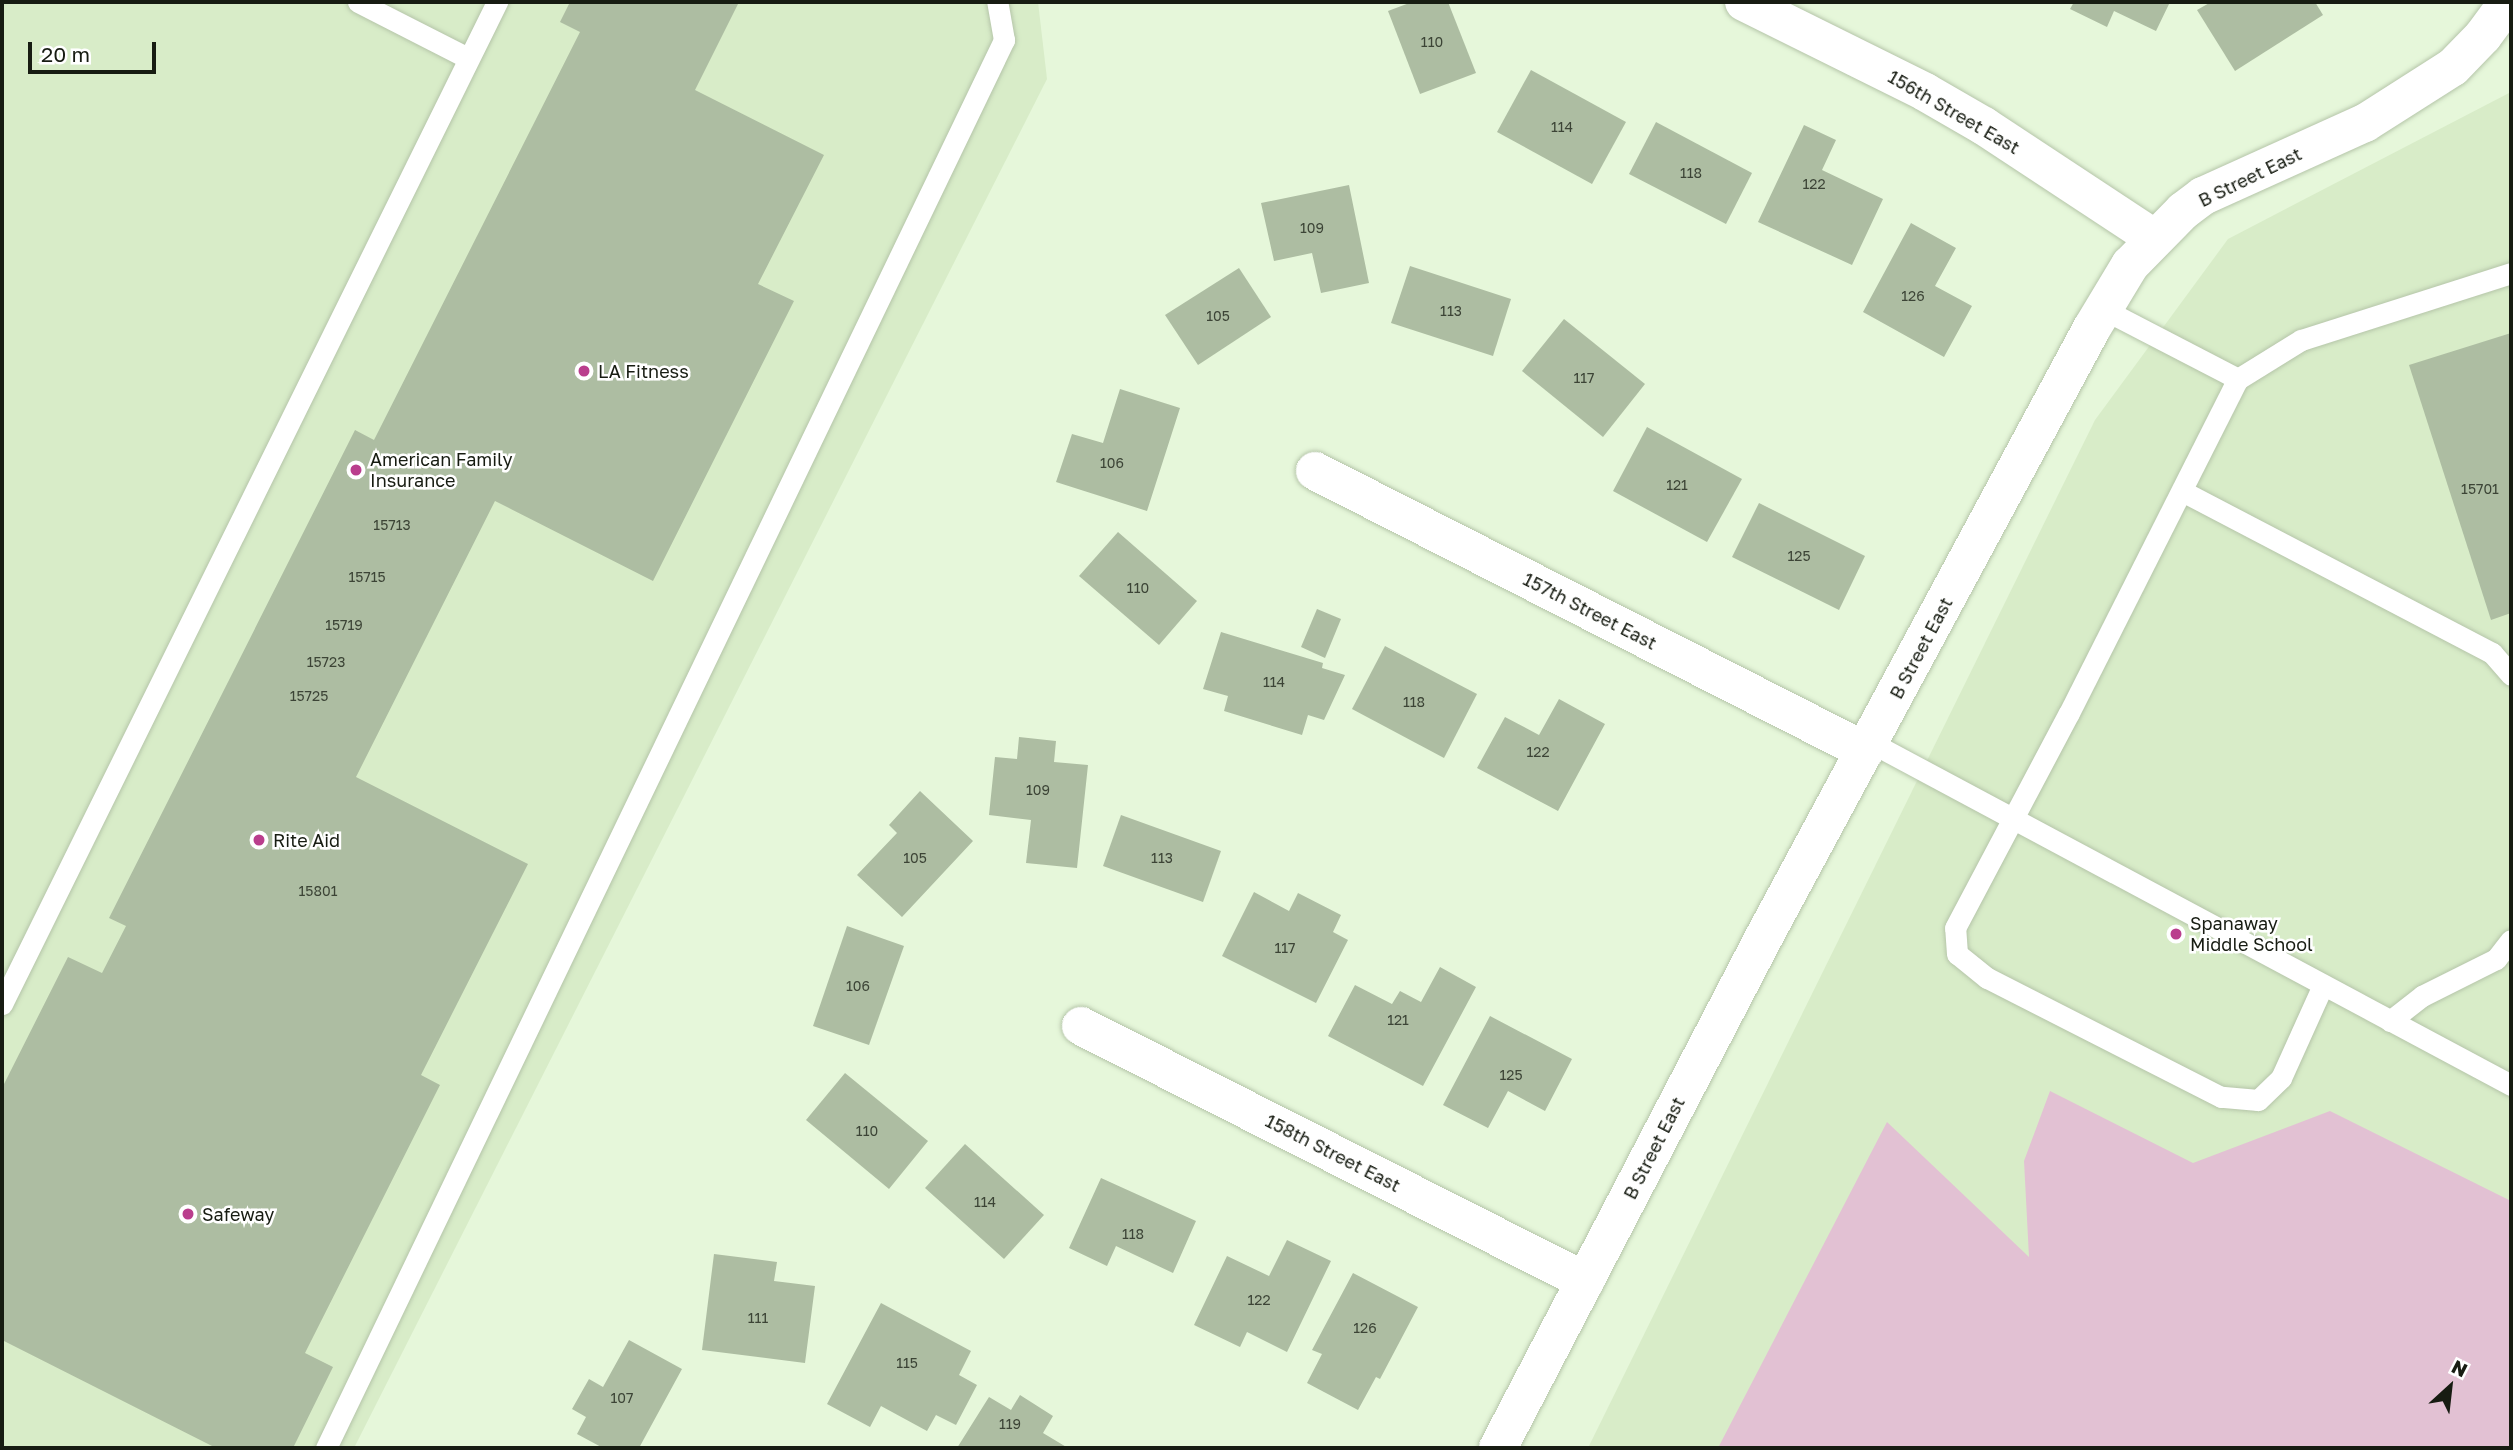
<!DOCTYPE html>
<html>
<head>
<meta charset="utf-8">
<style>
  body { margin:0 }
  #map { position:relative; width:2513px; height:1450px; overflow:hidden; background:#e6f7da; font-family:"Golos Text",sans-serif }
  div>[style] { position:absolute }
  .built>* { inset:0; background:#d8ecc8 }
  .green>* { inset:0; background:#e2c1d3 }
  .building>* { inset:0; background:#adbda2 }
  .roads { filter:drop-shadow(0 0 2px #b5c5a9) drop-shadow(0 0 2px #b5c5a9) }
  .lane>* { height:21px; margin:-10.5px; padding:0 10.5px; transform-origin:10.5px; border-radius:10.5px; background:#fff }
  .street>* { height:38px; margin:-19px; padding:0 19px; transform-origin:19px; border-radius:19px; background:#fff }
  .secondary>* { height:38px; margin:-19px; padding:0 19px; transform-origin:19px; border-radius:19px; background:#fff }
  .dots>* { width:19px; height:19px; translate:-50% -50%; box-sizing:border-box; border:4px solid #fff; border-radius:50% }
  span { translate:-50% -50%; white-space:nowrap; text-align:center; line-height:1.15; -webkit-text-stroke:5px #fff; paint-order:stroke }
  .number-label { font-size:14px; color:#3c4436 }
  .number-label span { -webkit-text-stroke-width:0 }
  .street-label { font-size:18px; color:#171c12 }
  .poi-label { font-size:18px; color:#171c12 }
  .left { translate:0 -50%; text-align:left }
  .frame { position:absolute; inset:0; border:4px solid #171c12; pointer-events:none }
  .north { position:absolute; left:2415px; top:1352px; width:70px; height:70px; -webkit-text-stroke:5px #fff; paint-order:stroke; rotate:27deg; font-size:19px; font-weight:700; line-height:28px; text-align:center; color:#171c12 }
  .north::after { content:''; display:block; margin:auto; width:24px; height:32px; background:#171c12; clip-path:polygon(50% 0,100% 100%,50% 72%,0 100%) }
  .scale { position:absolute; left:28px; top:42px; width:128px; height:32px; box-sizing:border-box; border:4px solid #171c12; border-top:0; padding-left:9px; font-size:21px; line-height:24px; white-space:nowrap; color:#171c12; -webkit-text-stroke:5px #fff; paint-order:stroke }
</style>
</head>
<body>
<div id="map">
  <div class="built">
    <i style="clip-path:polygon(2px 2px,1038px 2px,1047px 79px,354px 1448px,2px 1448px)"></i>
    <i style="clip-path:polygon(2511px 92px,2511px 1448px,1588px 1448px,2095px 420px,2228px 239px)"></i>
  </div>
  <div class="green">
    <i style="clip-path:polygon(2050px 1091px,2193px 1163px,2330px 1111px,2511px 1201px,2511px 1448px,1718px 1448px,1887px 1122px,2029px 1257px,2024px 1161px)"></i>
  </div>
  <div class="building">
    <i style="clip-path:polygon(570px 2px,739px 2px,695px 90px,824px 155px,758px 284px,794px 301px,653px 581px,495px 501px,356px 777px,528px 864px,421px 1075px,440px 1085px,305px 1353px,333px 1367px,293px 1448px,216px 1448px,2px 1340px,2px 1088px,68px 957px,102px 973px,126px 926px,109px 918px,355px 430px,374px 440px,580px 32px,560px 22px)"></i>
    <i style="clip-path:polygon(1412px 2px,1448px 2px,1476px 73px,1420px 94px,1388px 11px)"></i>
    <i style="clip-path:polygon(2074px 2px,2170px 2px,2156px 31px,2114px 11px,2107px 27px,2070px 9px)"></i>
    <i style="clip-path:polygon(2211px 2px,2315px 2px,2323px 15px,2235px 71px,2197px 10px)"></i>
    <i style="clip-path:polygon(1531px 70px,1626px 122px,1592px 184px,1497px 132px)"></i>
    <i style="clip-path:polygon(1656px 122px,1752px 173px,1726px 224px,1629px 174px)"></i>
    <i style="clip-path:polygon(1804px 125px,1836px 140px,1822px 170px,1883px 199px,1852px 265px,1758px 222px)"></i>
    <i style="clip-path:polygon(1349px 185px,1369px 283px,1321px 293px,1312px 253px,1274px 261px,1261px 203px)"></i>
    <i style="clip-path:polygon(1911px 223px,1956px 248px,1935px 286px,1972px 306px,1944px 357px,1863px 312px)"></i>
    <i style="clip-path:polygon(1410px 266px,1511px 299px,1493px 356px,1391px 323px)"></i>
    <i style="clip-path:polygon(1239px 268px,1271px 317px,1198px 365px,1165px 315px)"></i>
    <i style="clip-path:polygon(1564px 319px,1645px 384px,1603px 437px,1522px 371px)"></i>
    <i style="clip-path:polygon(2511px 333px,2511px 613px,2491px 620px,2409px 365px)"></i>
    <i style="clip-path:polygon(1120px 389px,1180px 408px,1147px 511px,1056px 482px,1072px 434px,1103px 443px)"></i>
    <i style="clip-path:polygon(1647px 427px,1742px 479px,1707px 542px,1613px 491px)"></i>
    <i style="clip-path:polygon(1759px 503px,1865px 556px,1839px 610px,1732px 557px)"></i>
    <i style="clip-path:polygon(1118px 532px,1197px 601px,1159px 645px,1079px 576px)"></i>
    <i style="clip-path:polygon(1317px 609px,1341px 619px,1325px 658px,1301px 647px)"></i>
    <i style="clip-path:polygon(1221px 632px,1323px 663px,1322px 668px,1345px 675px,1324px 720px,1308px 715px,1302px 735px,1224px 711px,1228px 696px,1203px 689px)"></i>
    <i style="clip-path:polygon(1385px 646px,1477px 694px,1444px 758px,1352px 709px)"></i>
    <i style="clip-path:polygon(1559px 699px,1605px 724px,1558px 811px,1477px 768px,1505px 717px,1539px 735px)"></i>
    <i style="clip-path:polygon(1019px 737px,1056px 741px,1054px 762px,1088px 765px,1077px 868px,1026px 863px,1031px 820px,989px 815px,995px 757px,1017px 759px)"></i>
    <i style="clip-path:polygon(920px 791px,973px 841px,902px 917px,857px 875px,897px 833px,889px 825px)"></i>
    <i style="clip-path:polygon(1121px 815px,1221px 851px,1203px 902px,1103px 866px)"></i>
    <i style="clip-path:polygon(1254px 892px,1289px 911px,1298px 893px,1341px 915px,1333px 932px,1348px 940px,1316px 1003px,1222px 956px)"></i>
    <i style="clip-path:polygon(847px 926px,904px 946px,869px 1045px,813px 1026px)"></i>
    <i style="clip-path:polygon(1440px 967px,1476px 987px,1423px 1086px,1328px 1036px,1355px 985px,1392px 1004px,1400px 991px,1421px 1002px)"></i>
    <i style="clip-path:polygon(1490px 1016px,1572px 1059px,1545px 1111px,1508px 1091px,1488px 1128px,1443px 1105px)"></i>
    <i style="clip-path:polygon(845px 1073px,928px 1141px,889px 1189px,806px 1120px)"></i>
    <i style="clip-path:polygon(965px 1144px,1044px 1215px,1004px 1259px,925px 1188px)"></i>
    <i style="clip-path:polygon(1101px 1178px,1196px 1221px,1173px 1273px,1116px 1246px,1107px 1266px,1069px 1248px)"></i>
    <i style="clip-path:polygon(1287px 1240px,1331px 1261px,1287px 1352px,1247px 1332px,1240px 1347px,1194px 1325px,1227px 1256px,1269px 1276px)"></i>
    <i style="clip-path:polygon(714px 1254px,777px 1262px,774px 1281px,815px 1286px,805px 1363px,702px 1350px)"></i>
    <i style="clip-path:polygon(1353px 1273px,1418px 1307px,1380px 1379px,1376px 1377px,1358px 1410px,1307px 1383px,1322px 1354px,1312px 1350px)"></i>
    <i style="clip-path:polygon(881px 1303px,971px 1351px,959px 1375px,977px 1385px,956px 1425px,936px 1415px,927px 1431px,881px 1406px,870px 1427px,827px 1404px)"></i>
    <i style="clip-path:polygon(629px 1340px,682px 1369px,639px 1448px,603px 1448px,577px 1434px,586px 1417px,572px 1409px,589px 1379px,603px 1387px)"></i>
    <i style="clip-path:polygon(1020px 1395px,1053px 1416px,1043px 1433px,1068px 1448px,957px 1448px,989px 1397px,1011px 1410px)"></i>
  </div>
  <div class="roads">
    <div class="lane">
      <i style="left:358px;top:2px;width:123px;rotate:27deg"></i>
      <i style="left:2103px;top:309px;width:152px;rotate:27.4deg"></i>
      <i style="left:2182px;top:491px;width:350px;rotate:27.6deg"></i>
      <i style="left:2492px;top:653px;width:29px;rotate:49deg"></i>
      <i style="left:1870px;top:742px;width:727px;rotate:28.15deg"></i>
      <i style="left:2323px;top:985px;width:102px;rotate:114.3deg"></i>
      <i style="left:2281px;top:1078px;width:32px;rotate:136deg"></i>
      <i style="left:2258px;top:1100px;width:37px;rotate:-175deg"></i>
      <i style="left:2221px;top:1097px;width:263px;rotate:-153deg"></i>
      <i style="left:1987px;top:978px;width:38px;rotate:-141deg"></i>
      <i style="left:1957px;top:954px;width:26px;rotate:-94deg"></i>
      <i style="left:1955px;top:928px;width:243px;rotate:-62.1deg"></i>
      <i style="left:2069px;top:713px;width:374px;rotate:-63.2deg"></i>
      <i style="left:2238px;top:379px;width:74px;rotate:-31.8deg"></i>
      <i style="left:2301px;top:340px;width:220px;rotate:-17.7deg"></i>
      <i style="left:2px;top:1004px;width:1118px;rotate:-63.71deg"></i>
      <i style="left:2390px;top:1021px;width:41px;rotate:-38deg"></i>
      <i style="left:2422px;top:996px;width:83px;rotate:-26.6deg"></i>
      <i style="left:2496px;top:959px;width:24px;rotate:-52deg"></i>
      <i style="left:326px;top:1448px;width:1563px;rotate:-64.29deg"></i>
      <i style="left:1004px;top:40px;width:39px;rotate:-100deg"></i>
    </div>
    <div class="street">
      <i style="left:1744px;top:2px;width:202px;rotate:26.4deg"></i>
      <i style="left:1925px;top:92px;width:68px;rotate:30deg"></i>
      <i style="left:1984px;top:126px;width:204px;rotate:33.4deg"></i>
      <i style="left:1315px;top:471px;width:617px;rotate:26.98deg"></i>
      <i style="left:1081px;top:1026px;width:565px;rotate:26.84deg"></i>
    </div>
    <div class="secondary">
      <i style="left:1498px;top:1448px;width:578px;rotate:-62.5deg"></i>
      <i style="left:1765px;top:935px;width:689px;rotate:-61.69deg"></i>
      <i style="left:2092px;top:328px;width:74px;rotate:-58.9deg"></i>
      <i style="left:2130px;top:265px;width:76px;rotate:-45.5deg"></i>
      <i style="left:2183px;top:211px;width:25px;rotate:-37deg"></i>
      <i style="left:2203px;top:196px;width:178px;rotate:-24.3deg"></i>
      <i style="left:2365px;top:123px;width:104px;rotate:-32.5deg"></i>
      <i style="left:2453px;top:67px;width:43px;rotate:-45.9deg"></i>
      <i style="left:2483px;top:36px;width:42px;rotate:-53.7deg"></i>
    </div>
  </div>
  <div class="dots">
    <i style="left:584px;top:371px;background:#ba3e8d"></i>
    <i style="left:356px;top:470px;background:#ba3e8d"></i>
    <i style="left:259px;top:840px;background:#ba3e8d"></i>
    <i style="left:2176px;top:934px;background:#ba3e8d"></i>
    <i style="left:188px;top:1214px;background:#ba3e8d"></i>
  </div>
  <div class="number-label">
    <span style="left:1432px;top:42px">110</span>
    <span style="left:1562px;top:127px">114</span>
    <span style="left:1691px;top:173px">118</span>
    <span style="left:1814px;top:184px">122</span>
    <span style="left:1312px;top:228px">109</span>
    <span style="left:1913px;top:296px">126</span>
    <span style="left:1451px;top:311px">113</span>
    <span style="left:1218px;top:316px">105</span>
    <span style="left:1584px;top:378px">117</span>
    <span style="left:1112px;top:463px">106</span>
    <span style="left:1677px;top:485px">121</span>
    <span style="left:2480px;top:489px">15701</span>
    <span style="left:392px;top:525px">15713</span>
    <span style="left:1799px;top:556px">125</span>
    <span style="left:367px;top:577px">15715</span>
    <span style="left:1138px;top:588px">110</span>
    <span style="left:344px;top:625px">15719</span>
    <span style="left:326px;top:662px">15723</span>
    <span style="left:1274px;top:682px">114</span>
    <span style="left:309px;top:696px">15725</span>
    <span style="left:1414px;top:702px">118</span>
    <span style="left:1538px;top:752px">122</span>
    <span style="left:1038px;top:790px">109</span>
    <span style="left:915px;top:858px">105</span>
    <span style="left:1162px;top:858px">113</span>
    <span style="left:318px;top:891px">15801</span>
    <span style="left:1285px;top:948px">117</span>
    <span style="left:858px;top:986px">106</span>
    <span style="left:1398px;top:1020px">121</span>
    <span style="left:1511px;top:1075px">125</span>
    <span style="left:867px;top:1131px">110</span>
    <span style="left:985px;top:1202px">114</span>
    <span style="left:1133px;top:1234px">118</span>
    <span style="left:1259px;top:1300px">122</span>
    <span style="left:758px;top:1318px">111</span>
    <span style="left:1365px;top:1328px">126</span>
    <span style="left:907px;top:1363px">115</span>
    <span style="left:622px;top:1398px">107</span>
    <span style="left:1010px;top:1424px">119</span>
  </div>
  <div class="street-label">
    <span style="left:1954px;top:112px;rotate:30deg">156th Street East</span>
    <span style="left:2250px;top:177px;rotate:-26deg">B Street East</span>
    <span style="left:1590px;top:611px;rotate:27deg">157th Street East</span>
    <span style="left:1921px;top:648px;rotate:-62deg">B Street East</span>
    <span style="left:1654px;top:1148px;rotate:-63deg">B Street East</span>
    <span style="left:1333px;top:1153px;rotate:27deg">158th Street East</span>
  </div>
  <div class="poi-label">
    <span class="left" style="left:598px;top:371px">LA Fitness</span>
    <span class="left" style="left:370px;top:470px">American Family<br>Insurance</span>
    <span class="left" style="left:273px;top:840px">Rite Aid</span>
    <span class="left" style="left:2190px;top:934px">Spanaway<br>Middle School</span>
    <span class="left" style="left:202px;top:1214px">Safeway</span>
  </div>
  <div class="frame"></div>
  <div class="north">N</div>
  <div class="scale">20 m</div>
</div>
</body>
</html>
